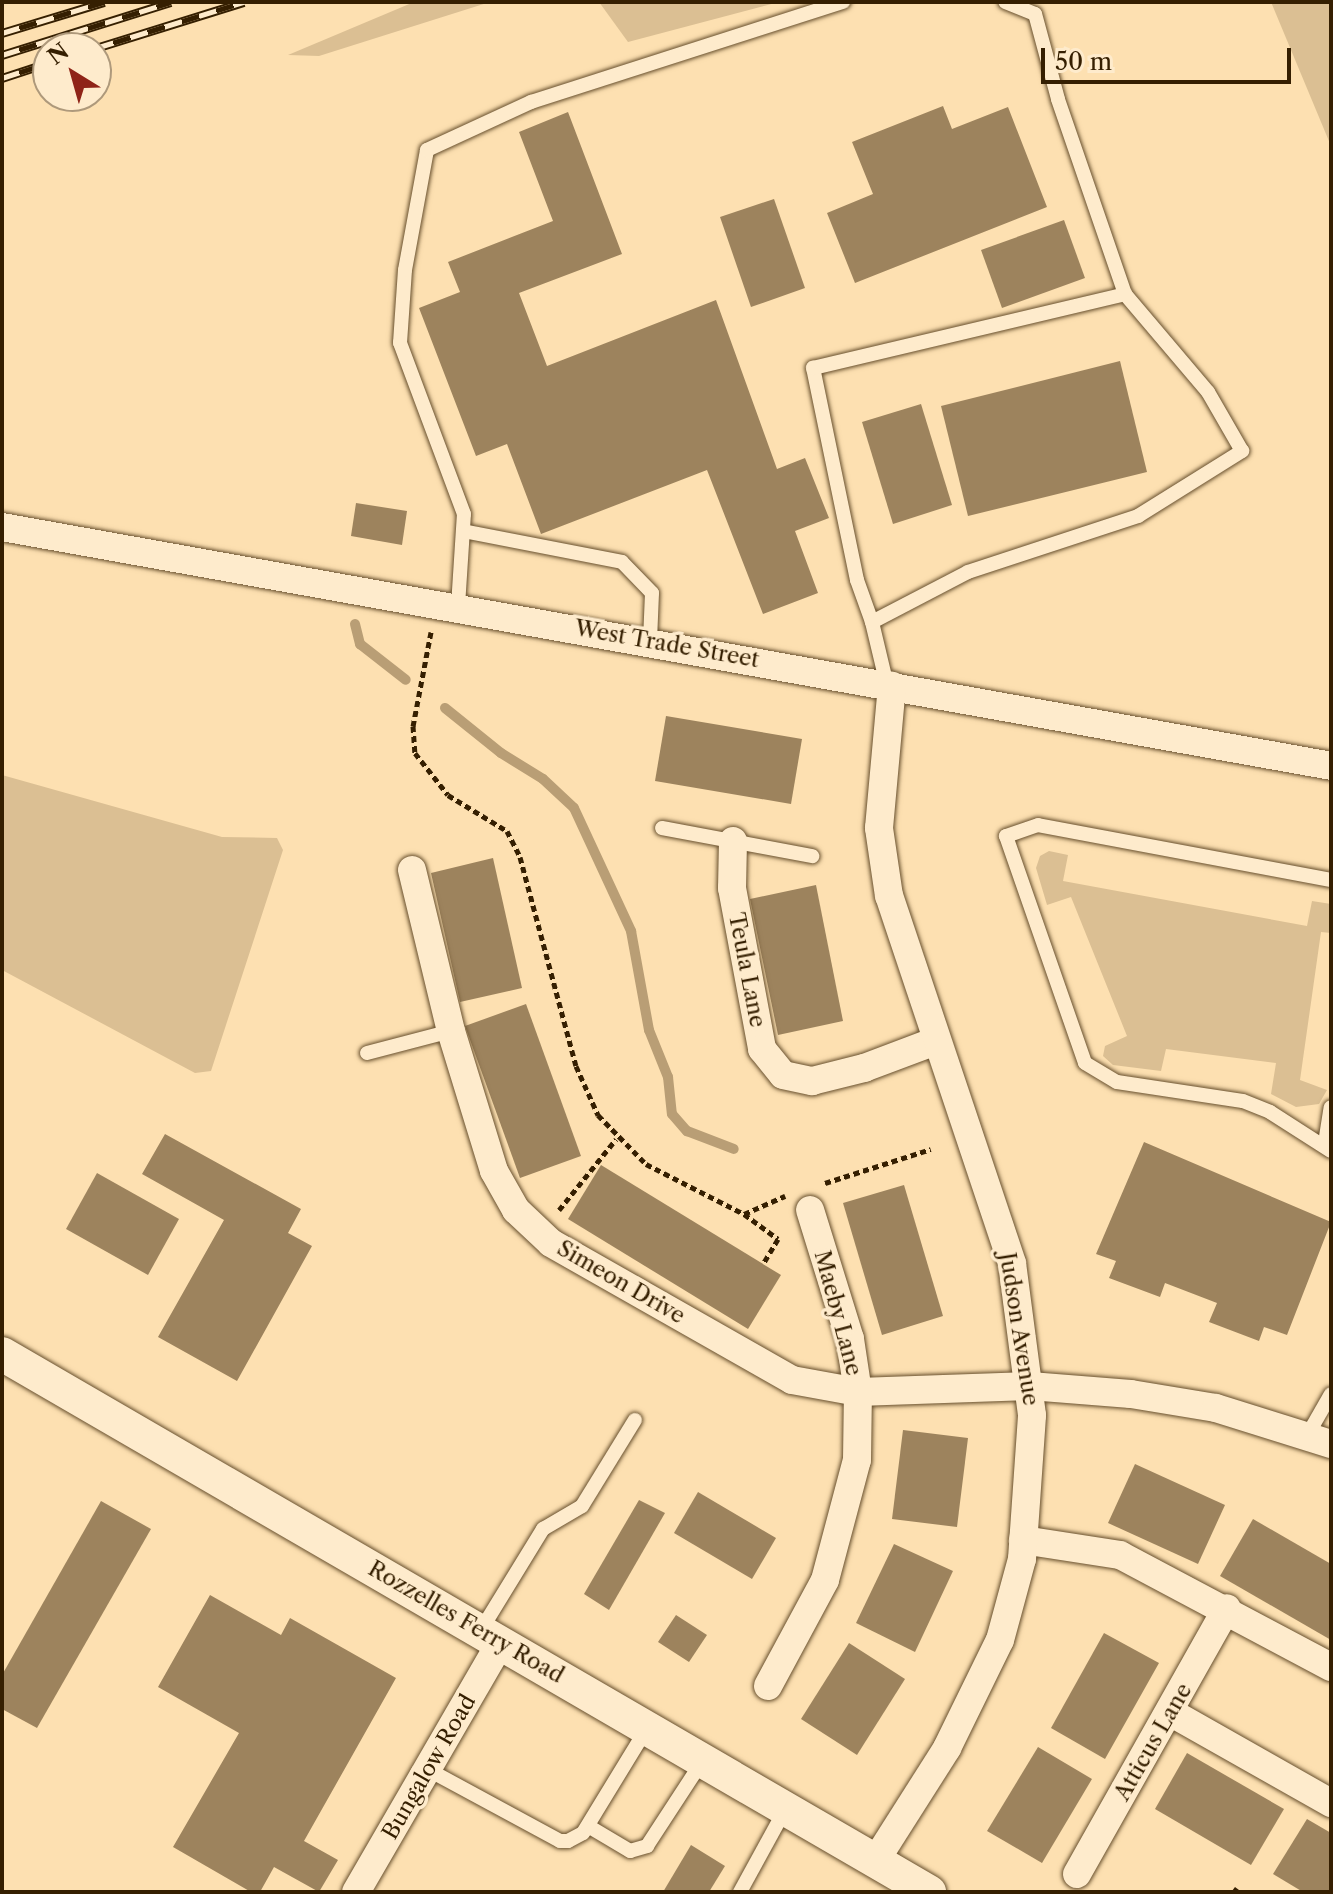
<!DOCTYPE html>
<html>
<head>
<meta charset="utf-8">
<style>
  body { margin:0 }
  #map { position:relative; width:1333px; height:1894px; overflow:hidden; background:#fde0b1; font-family:"Libre Caslon Text",serif }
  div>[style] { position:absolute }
  .green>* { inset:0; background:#dbbf93 }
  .stream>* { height:10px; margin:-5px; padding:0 5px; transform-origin:5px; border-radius:5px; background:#b99e75 }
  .building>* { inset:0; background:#9d835d }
  .path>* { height:5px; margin-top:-2.5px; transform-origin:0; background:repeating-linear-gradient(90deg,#351f01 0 6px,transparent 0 10px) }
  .roads { filter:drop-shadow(0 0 2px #674f2d) drop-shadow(0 0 2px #674f2d) }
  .service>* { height:14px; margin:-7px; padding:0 7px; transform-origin:7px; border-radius:7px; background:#feebcc }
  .minor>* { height:28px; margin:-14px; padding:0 14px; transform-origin:14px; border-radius:14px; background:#feebcc }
  .tertiary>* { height:34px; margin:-17px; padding:0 17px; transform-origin:17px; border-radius:17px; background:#feebcc }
  .rail>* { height:9px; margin-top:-4.5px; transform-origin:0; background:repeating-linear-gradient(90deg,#feebcc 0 18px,#351f01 0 36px); box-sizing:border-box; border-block:2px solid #351f01 }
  span { translate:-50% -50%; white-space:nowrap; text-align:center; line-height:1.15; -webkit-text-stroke:7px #feebcc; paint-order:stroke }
  .street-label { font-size:22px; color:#351f01 }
  .frame { position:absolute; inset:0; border:4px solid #351f01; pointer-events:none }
  .north { position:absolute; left:32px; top:32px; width:80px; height:80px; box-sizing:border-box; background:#feebcc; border:2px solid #ae997b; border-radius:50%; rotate:323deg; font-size:22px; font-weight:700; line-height:32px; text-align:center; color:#351f01 }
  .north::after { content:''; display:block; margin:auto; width:28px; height:36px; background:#8f2418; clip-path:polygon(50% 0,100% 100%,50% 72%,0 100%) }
  .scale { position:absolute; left:1041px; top:48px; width:250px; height:36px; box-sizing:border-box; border:4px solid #351f01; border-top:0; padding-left:10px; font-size:24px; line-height:28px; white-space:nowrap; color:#351f01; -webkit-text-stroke:6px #feebcc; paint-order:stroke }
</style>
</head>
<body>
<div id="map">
  <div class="green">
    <i style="clip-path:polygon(414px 2px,490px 2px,319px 56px,288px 55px)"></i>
    <i style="clip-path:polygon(599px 2px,779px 2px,628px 42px)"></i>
    <i style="clip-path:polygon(1271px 2px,1331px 2px,1331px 146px)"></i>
    <i style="clip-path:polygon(2px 775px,222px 837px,277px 838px,283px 850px,211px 1071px,195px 1073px,2px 970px)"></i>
    <i style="clip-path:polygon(1049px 851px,1068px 855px,1063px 881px,1307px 926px,1312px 901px,1331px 904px,1331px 933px,1321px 932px,1300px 1080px,1327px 1090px,1319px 1104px,1296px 1107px,1271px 1094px,1276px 1063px,1166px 1049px,1161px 1071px,1113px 1065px,1103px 1056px,1105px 1046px,1127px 1036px,1071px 897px,1047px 905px,1036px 868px,1040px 856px)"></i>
  </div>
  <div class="stream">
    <i style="left:355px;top:624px;width:21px;rotate:76deg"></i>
    <i style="left:360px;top:644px;width:58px;rotate:38deg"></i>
    <i style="left:445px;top:708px;width:72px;rotate:38.8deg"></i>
    <i style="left:501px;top:753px;width:49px;rotate:31.8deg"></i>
    <i style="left:543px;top:779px;width:42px;rotate:43.1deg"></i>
    <i style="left:574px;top:808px;width:136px;rotate:65.1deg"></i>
    <i style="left:631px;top:931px;width:101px;rotate:79.7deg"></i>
    <i style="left:649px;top:1030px;width:51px;rotate:68deg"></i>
    <i style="left:668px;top:1077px;width:37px;rotate:84deg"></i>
    <i style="left:672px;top:1114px;width:23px;rotate:49deg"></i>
    <i style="left:687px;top:1131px;width:50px;rotate:21deg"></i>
  </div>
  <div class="building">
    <i style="clip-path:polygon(943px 106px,952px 129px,1008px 107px,1047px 207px,855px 283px,827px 213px,873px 194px,852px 142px)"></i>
    <i style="clip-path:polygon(568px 112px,622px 254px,519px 293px,547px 366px,716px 300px,777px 469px,805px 458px,829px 518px,795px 531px,818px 593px,763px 614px,707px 470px,541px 534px,507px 444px,476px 456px,419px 308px,460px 292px,448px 262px,553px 221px,519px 132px)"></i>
    <i style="clip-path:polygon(774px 199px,805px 288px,751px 307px,720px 217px)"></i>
    <i style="clip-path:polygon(1064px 220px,1085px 278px,1002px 308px,981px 250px)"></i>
    <i style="clip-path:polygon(1120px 361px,1147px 472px,968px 516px,941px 406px)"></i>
    <i style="clip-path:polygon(921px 404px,952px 505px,893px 524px,862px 422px)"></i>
    <i style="clip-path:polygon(356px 503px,407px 511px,402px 545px,351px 536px)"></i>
    <i style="clip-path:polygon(666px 716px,802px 739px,791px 804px,655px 781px)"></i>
    <i style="clip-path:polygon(493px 858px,522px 988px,460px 1002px,431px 873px)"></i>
    <i style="clip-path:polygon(816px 885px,843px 1021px,778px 1035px,750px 899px)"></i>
    <i style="clip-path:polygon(526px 1004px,581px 1156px,520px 1178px,465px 1026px)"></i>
    <i style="clip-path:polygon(165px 1134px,301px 1209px,288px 1233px,312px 1246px,237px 1381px,158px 1337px,224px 1220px,142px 1174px)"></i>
    <i style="clip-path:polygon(1144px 1142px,1331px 1222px,1287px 1335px,1264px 1327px,1259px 1341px,1209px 1322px,1217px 1303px,1165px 1283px,1160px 1297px,1109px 1278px,1116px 1261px,1096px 1254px)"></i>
    <i style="clip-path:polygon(601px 1165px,781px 1275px,748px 1329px,568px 1219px)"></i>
    <i style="clip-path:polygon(97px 1173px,179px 1219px,148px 1275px,66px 1229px)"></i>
    <i style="clip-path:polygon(904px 1185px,943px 1316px,882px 1335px,843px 1203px)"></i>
    <i style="clip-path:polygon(903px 1430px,968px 1438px,957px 1527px,892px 1519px)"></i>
    <i style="clip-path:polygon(1135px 1464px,1225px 1505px,1198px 1564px,1108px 1523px)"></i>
    <i style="clip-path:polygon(698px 1492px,776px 1538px,752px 1579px,674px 1533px)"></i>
    <i style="clip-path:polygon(639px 1500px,665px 1513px,609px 1610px,584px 1594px)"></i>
    <i style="clip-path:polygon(101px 1501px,151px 1529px,37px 1728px,2px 1709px,2px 1675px)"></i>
    <i style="clip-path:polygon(1253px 1519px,1331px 1564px,1331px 1640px,1220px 1576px)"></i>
    <i style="clip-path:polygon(894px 1544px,953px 1571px,915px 1652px,856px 1623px)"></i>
    <i style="clip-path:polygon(210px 1595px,281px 1635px,290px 1618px,396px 1678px,304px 1841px,338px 1860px,319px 1892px,274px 1867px,260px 1892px,251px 1892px,173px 1847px,239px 1733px,158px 1687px)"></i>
    <i style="clip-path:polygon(676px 1615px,707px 1635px,689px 1662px,658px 1642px)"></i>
    <i style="clip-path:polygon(1104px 1633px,1159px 1663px,1105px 1759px,1051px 1728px)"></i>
    <i style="clip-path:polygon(849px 1643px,905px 1679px,857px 1755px,801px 1719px)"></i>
    <i style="clip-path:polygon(1038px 1747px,1092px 1779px,1042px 1863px,987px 1831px)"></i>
    <i style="clip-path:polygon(1187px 1753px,1284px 1809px,1251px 1865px,1155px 1809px)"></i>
    <i style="clip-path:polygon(1307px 1819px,1331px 1833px,1331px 1892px,1303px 1892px,1273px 1874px)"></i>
    <i style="clip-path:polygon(691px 1845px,725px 1866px,709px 1892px,663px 1892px)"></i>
  </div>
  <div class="path">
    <i style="left:431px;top:632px;width:96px;rotate:100.8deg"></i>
    <i style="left:413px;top:726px;width:27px;rotate:86deg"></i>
    <i style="left:415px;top:753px;width:53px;rotate:51.8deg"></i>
    <i style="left:448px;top:795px;width:69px;rotate:31.4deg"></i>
    <i style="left:507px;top:831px;width:29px;rotate:63deg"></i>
    <i style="left:520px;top:857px;width:216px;rotate:75deg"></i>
    <i style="left:576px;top:1066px;width:54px;rotate:65.8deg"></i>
    <i style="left:598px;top:1115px;width:69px;rotate:45.6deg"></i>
    <i style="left:646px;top:1164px;width:110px;rotate:27deg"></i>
    <i style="left:744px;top:1214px;width:42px;rotate:36.3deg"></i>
    <i style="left:778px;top:1239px;width:29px;rotate:121deg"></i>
    <i style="left:825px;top:1183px;width:111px;rotate:-17.8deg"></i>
    <i style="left:559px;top:1210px;width:91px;rotate:-51.2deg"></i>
    <i style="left:744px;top:1214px;width:45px;rotate:-23.7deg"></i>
    <i style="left:1234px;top:1892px;width:5px;rotate:-53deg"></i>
  </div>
  <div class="roads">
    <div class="service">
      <i style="left:463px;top:531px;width:162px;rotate:11deg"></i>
      <i style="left:622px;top:562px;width:43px;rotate:45.9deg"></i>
      <i style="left:652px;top:593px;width:48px;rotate:92.4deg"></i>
      <i style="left:458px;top:606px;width:92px;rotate:-86.3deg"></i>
      <i style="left:464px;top:514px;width:183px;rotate:-110.5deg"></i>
      <i style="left:400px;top:343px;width:73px;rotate:-86.1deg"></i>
      <i style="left:405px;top:270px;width:122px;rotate:-79.6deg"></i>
      <i style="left:427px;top:150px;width:115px;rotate:-24.8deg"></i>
      <i style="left:531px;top:102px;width:328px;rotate:-17.8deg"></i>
      <i style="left:872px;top:622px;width:45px;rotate:-109.7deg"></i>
      <i style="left:857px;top:580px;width:217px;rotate:-101.7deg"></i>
      <i style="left:813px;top:368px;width:321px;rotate:-13.3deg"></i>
      <i style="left:887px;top:685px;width:65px;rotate:-103.4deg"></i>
      <i style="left:872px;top:622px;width:108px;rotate:-27.5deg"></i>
      <i style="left:968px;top:572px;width:179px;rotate:-18.2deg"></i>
      <i style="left:1138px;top:516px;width:123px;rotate:-32deg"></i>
      <i style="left:1242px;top:451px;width:68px;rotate:-120deg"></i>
      <i style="left:1208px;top:392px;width:128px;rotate:-130.3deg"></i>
      <i style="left:1125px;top:294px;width:206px;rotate:-109deg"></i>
      <i style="left:1058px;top:99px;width:88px;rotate:-105.1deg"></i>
      <i style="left:1035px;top:14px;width:32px;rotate:-158deg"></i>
      <i style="left:662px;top:828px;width:153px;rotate:10.6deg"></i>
      <i style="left:1331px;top:880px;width:298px;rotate:-169.4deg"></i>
      <i style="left:1038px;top:825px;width:34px;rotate:161deg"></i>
      <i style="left:1006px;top:836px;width:240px;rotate:70.8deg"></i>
      <i style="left:1085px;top:1063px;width:37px;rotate:31deg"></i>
      <i style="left:1117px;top:1082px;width:127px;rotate:8.6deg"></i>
      <i style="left:1243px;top:1101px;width:29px;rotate:22deg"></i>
      <i style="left:1270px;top:1112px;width:72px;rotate:32.6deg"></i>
      <i style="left:367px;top:1053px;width:87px;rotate:-14.7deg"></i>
      <i style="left:1325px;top:1143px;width:36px;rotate:-81deg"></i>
      <i style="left:1307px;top:1436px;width:48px;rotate:-60.3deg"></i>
      <i style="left:481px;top:1630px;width:119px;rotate:-58.5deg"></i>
      <i style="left:543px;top:1529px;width:45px;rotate:-30.5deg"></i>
      <i style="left:582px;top:1506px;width:101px;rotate:-58.4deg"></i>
      <i style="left:427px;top:1769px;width:151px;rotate:28.4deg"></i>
      <i style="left:560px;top:1841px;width:8px"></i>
      <i style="left:568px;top:1841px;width:17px;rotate:-28deg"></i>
      <i style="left:583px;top:1833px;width:123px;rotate:-58.6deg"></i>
      <i style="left:588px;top:1826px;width:49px;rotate:30.8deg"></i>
      <i style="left:630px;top:1851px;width:18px;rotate:-16deg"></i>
      <i style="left:647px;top:1846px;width:103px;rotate:-56.9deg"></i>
      <i style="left:740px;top:1892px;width:96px;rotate:-61.3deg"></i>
    </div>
    <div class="minor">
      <i style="left:2px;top:527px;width:1350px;rotate:10.19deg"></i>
      <i style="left:733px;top:841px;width:47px;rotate:91.2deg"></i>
      <i style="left:732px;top:888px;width:164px;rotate:79.4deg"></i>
      <i style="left:762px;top:1049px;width:33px;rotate:51deg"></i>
      <i style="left:783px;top:1075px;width:30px;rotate:12deg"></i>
      <i style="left:812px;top:1081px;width:54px;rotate:-14deg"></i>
      <i style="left:864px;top:1068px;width:77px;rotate:-20.6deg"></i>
      <i style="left:412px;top:870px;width:166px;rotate:76.4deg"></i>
      <i style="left:451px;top:1031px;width:146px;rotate:72.9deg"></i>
      <i style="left:494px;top:1171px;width:45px;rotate:60.6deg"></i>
      <i style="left:516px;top:1210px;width:48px;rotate:43.3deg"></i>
      <i style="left:551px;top:1243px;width:277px;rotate:29.6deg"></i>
      <i style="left:792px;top:1380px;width:67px;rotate:10.3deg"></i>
      <i style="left:858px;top:1392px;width:172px;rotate:-2deg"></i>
      <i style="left:1030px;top:1386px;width:101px;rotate:4.5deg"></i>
      <i style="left:1131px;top:1394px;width:86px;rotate:9.4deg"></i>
      <i style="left:1216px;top:1408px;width:121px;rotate:17.4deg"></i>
      <i style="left:1023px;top:1540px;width:98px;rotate:8.8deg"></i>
      <i style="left:1120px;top:1555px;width:239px;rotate:28deg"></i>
      <i style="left:768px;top:1686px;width:120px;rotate:-61.7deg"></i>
      <i style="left:825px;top:1580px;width:124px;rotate:-75.1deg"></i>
      <i style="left:857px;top:1460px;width:68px;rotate:-89.2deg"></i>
      <i style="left:858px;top:1392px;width:54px;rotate:-98.6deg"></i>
      <i style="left:850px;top:1339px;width:135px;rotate:-107.2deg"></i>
      <i style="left:1170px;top:1712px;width:185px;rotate:29.5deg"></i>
      <i style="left:876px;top:1860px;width:133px;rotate:-57.6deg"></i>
      <i style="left:947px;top:1748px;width:120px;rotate:-63.9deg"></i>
      <i style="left:1000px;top:1640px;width:84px;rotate:-74.8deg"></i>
      <i style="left:1022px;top:1559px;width:144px;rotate:-86deg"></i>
      <i style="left:1032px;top:1415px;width:153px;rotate:-97.5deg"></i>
      <i style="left:1012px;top:1263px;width:387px;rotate:-108.5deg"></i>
      <i style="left:889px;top:896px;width:69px;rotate:-98.4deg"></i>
      <i style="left:879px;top:828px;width:143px;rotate:-84.8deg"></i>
      <i style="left:1077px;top:1874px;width:305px;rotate:-60.6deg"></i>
      <i style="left:356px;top:1892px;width:289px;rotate:-59.9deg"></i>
    </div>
    <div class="tertiary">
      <i style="left:2px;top:1354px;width:1072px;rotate:30.13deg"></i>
    </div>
  </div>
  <div class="rail">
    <i style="left:2px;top:33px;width:107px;rotate:-16.9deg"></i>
    <i style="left:96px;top:48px;width:155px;rotate:-17.3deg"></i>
    <i style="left:2px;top:55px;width:177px;rotate:-17.4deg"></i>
    <i style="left:2px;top:78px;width:48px;rotate:-18.1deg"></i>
  </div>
  <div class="street-label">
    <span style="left:667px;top:644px;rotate:10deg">West Trade Street</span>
    <span style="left:747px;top:970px;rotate:79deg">Teula Lane</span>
    <span style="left:621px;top:1282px;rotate:30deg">Simeon Drive</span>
    <span style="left:838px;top:1313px;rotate:75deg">Maeby Lane</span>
    <span style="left:1019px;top:1329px;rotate:81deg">Judson Avenue</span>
    <span style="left:466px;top:1622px;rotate:30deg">Rozzelles Ferry Road</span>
    <span style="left:1153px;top:1742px;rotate:-60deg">Atticus Lane</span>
    <span style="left:429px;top:1767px;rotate:-60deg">Bungalow Road</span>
  </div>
  <div class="frame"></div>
  <div class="north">N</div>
  <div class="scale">50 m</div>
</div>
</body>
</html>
